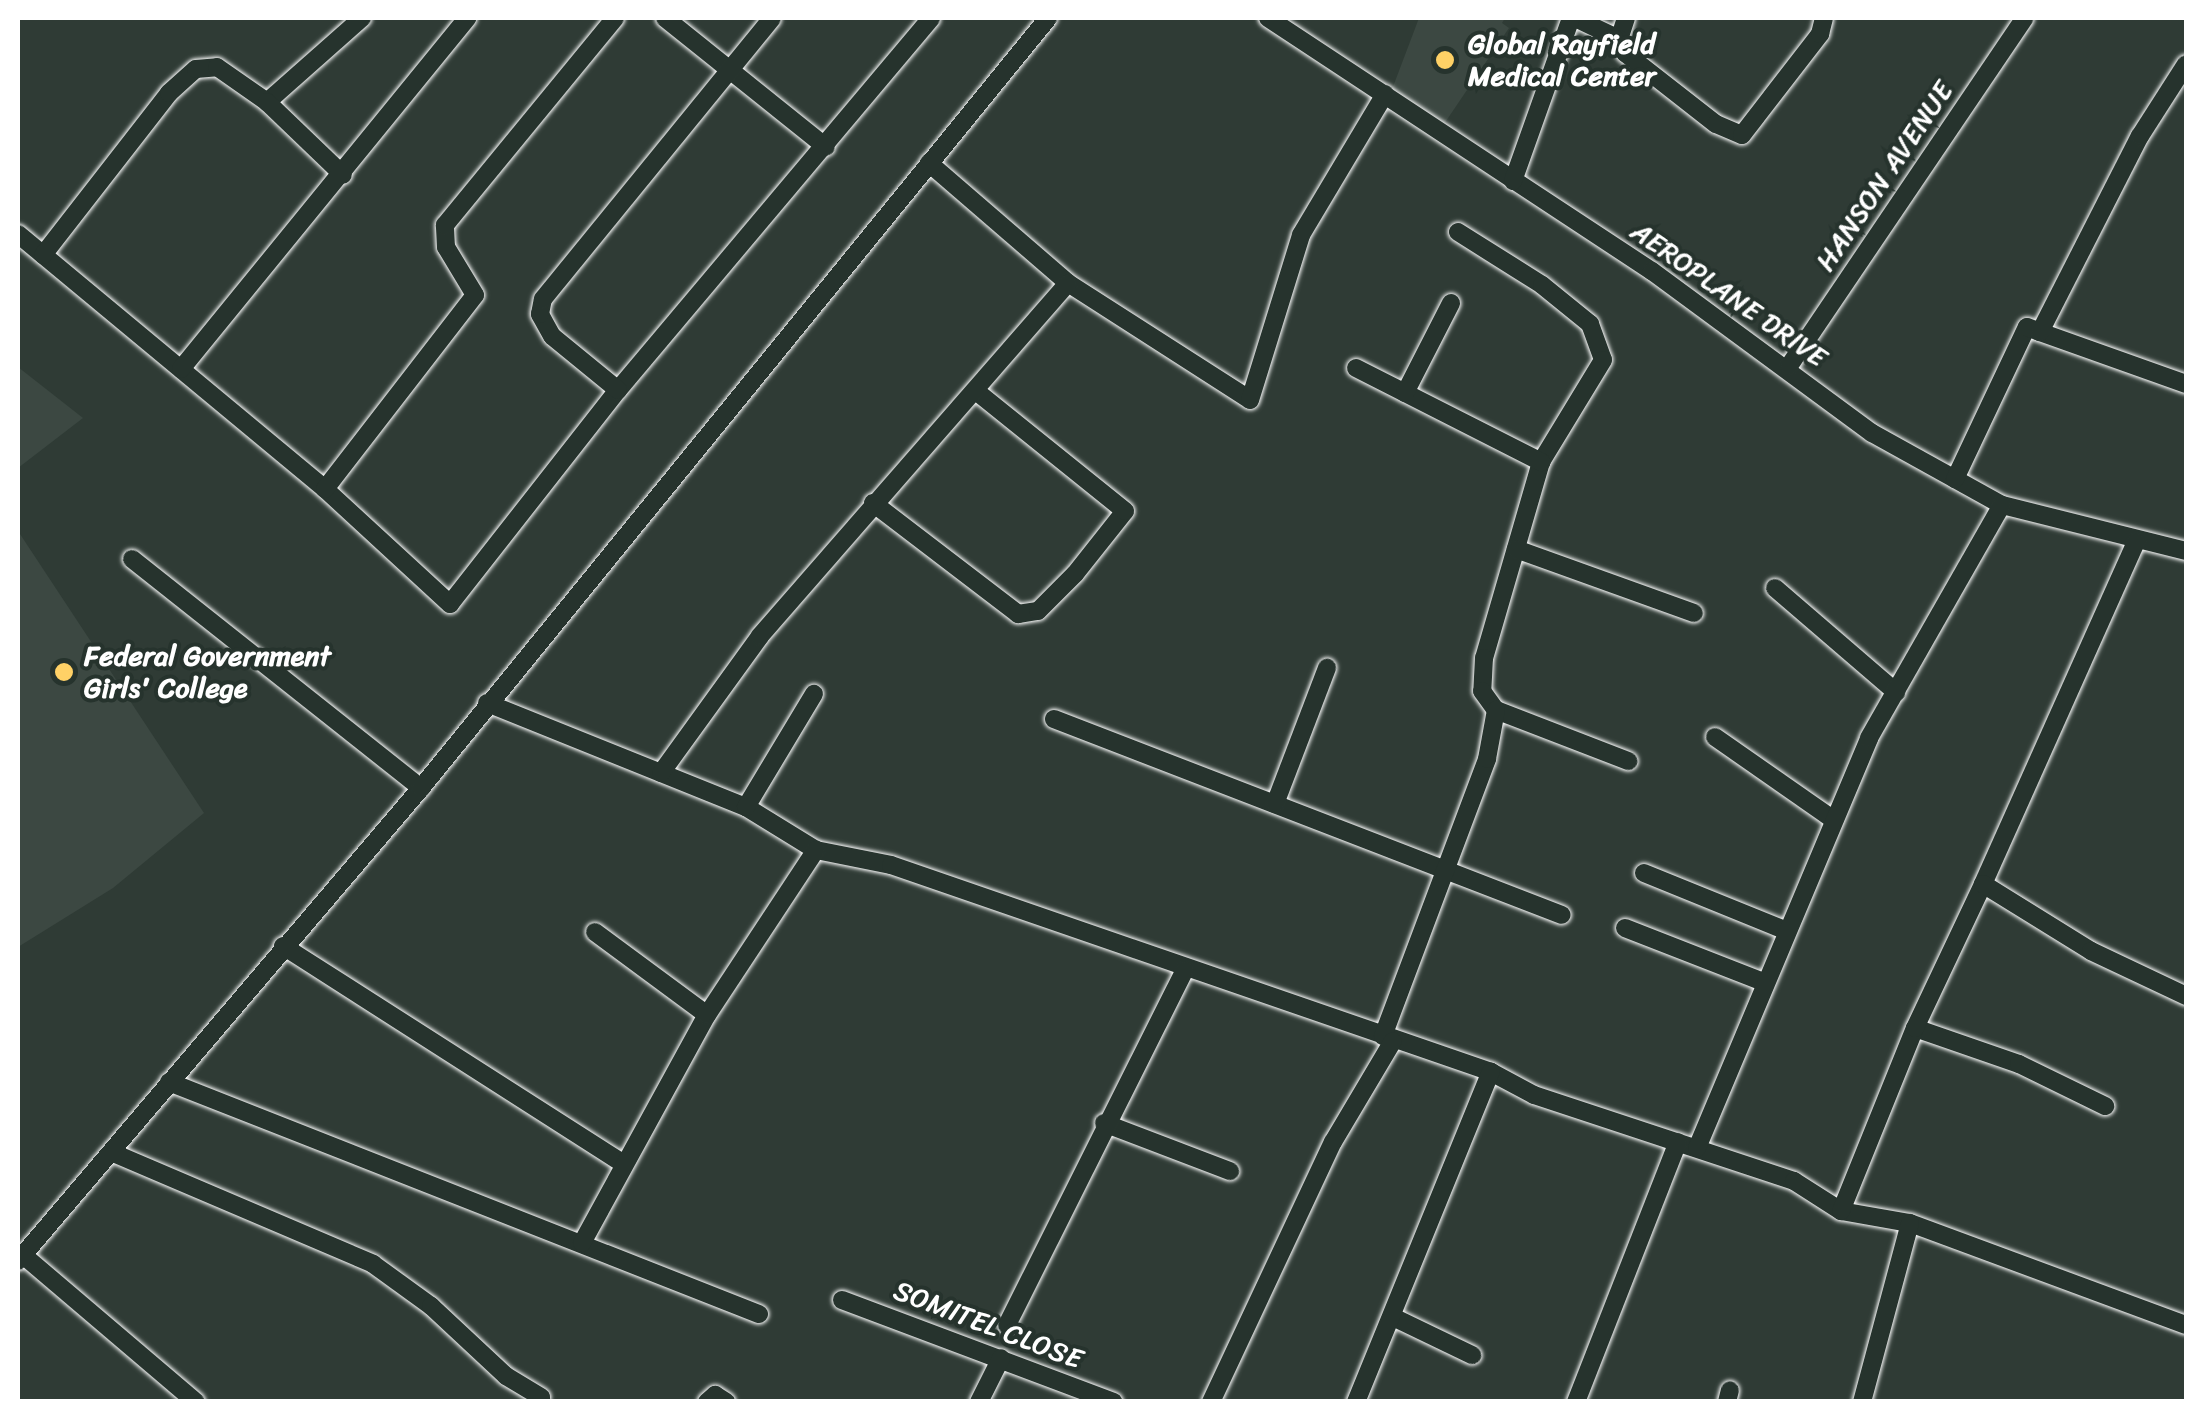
<!DOCTYPE html>
<html>
<head>
<meta charset="utf-8">
<style>
  body { margin:0 }
  #map { position:relative; width:2204px; height:1419px; overflow:hidden; background:#2f3b35; font-family:Sriracha,sans-serif }
  div>[style] { position:absolute }
  .built>* { inset:0; background:#3c4842 }
  .roads { filter:drop-shadow(0 0 2px #fff) drop-shadow(0 0 2px #fff) }
  .minor>* { height:18px; margin:-9px; padding:0 9px; transform-origin:9px; border-radius:9px; background:#26332d }
  .dots>* { width:28px; height:28px; translate:-50% -50%; box-sizing:border-box; border:5px solid #26332d; border-radius:50% }
  span { translate:-50% -50%; white-space:nowrap; text-align:center; line-height:1.15; -webkit-text-stroke:8px #26332d; paint-order:stroke }
  .poi-label { font-size:28px; color:#fff; font-weight:700 }
  .left { translate:0 -50%; text-align:left }
  .street-label { font-size:28px; color:#fff }
  .frame { position:absolute; inset:0; border:20px solid #fff; pointer-events:none }
</style>
</head>
<body>
<div id="map">
  <div class="built">
    <i style="clip-path:polygon(1419px 18px,1505px 18px,1502px 23px,1509px 28px,1444px 124px,1391px 92px)"></i>
    <i style="clip-path:polygon(18px 367px,83px 418px,18px 468px)"></i>
    <i style="clip-path:polygon(18px 531px,204px 813px,113px 888px,18px 947px)"></i>
  </div>
  <div class="roads">
    <div class="minor">
      <i style="left:665px;top:18px;width:206px;rotate:38.7deg"></i>
      <i style="left:1268px;top:18px;width:460px;rotate:33.4deg"></i>
      <i style="left:1652px;top:271px;width:273px;rotate:36.4deg"></i>
      <i style="left:1872px;top:433px;width:149px;rotate:29deg"></i>
      <i style="left:2002px;top:505px;width:190px;rotate:14deg"></i>
      <i style="left:1575px;top:18px;width:49px;rotate:25.5deg"></i>
      <i style="left:1626px;top:18px;width:22px;rotate:108deg"></i>
      <i style="left:1619px;top:39px;width:15px;rotate:67deg"></i>
      <i style="left:1625px;top:53px;width:115px;rotate:38deg"></i>
      <i style="left:1716px;top:124px;width:28px;rotate:23deg"></i>
      <i style="left:1742px;top:135px;width:128px;rotate:-52.3deg"></i>
      <i style="left:1820px;top:34px;width:16px;rotate:-76deg"></i>
      <i style="left:267px;top:102px;width:127px;rotate:-41.5deg"></i>
      <i style="left:929px;top:163px;width:184px;rotate:40.8deg"></i>
      <i style="left:1068px;top:283px;width:216px;rotate:32.7deg"></i>
      <i style="left:1250px;top:400px;width:173px;rotate:-72.8deg"></i>
      <i style="left:1301px;top:235px;width:164px;rotate:-59.2deg"></i>
      <i style="left:1513px;top:181px;width:173px;rotate:-70.4deg"></i>
      <i style="left:1458px;top:232px;width:99px;rotate:32.2deg"></i>
      <i style="left:1542px;top:285px;width:62px;rotate:39.1deg"></i>
      <i style="left:1590px;top:324px;width:38px;rotate:70deg"></i>
      <i style="left:1603px;top:360px;width:119px;rotate:121.3deg"></i>
      <i style="left:1541px;top:462px;width:204px;rotate:106.2deg"></i>
      <i style="left:1484px;top:658px;width:33px;rotate:93deg"></i>
      <i style="left:1482px;top:691px;width:24px;rotate:54deg"></i>
      <i style="left:1496px;top:710px;width:142px;rotate:21.1deg"></i>
      <i style="left:18px;top:234px;width:399px;rotate:39.7deg"></i>
      <i style="left:325px;top:489px;width:170px;rotate:42.6deg"></i>
      <i style="left:450px;top:604px;width:272px;rotate:-51.9deg"></i>
      <i style="left:618px;top:390px;width:486px;rotate:-49.9deg"></i>
      <i style="left:43px;top:255px;width:205px;rotate:-52.1deg"></i>
      <i style="left:169px;top:93px;width:36px;rotate:-42deg"></i>
      <i style="left:196px;top:69px;width:21px;rotate:-5deg"></i>
      <i style="left:217px;top:67px;width:61px;rotate:35deg"></i>
      <i style="left:267px;top:102px;width:105px;rotate:43.8deg"></i>
      <i style="left:2040px;top:332px;width:155px;rotate:19.6deg"></i>
      <i style="left:1789px;top:366px;width:420px;rotate:-55.9deg"></i>
      <i style="left:1356px;top:368px;width:208px;rotate:26.9deg"></i>
      <i style="left:181px;top:369px;width:453px;rotate:-50.8deg"></i>
      <i style="left:618px;top:390px;width:85px;rotate:-140.7deg"></i>
      <i style="left:552px;top:336px;width:25px;rotate:-119deg"></i>
      <i style="left:540px;top:314px;width:15px;rotate:-79deg"></i>
      <i style="left:543px;top:299px;width:362px;rotate:-50.8deg"></i>
      <i style="left:1405px;top:393px;width:101px;rotate:-62.9deg"></i>
      <i style="left:1955px;top:479px;width:168px;rotate:-64.7deg"></i>
      <i style="left:2027px;top:327px;width:14px;rotate:21deg"></i>
      <i style="left:2040px;top:332px;width:220px;rotate:-63deg"></i>
      <i style="left:2140px;top:136px;width:85px;rotate:-57.4deg"></i>
      <i style="left:325px;top:489px;width:245px;rotate:-52.3deg"></i>
      <i style="left:475px;top:295px;width:56px;rotate:-121.1deg"></i>
      <i style="left:446px;top:247px;width:22px;rotate:-93deg"></i>
      <i style="left:445px;top:225px;width:268px;rotate:-50.6deg"></i>
      <i style="left:873px;top:503px;width:183px;rotate:37.4deg"></i>
      <i style="left:1018px;top:614px;width:20px;rotate:-9deg"></i>
      <i style="left:1038px;top:611px;width:52px;rotate:-45deg"></i>
      <i style="left:1075px;top:574px;width:80px;rotate:-51.6deg"></i>
      <i style="left:1125px;top:511px;width:191px;rotate:-141.2deg"></i>
      <i style="left:1516px;top:549px;width:189px;rotate:19.8deg"></i>
      <i style="left:132px;top:559px;width:369px;rotate:38.4deg"></i>
      <i style="left:1775px;top:588px;width:160px;rotate:40.7deg"></i>
      <i style="left:487px;top:703px;width:279px;rotate:21.9deg"></i>
      <i style="left:746px;top:807px;width:82px;rotate:31.6deg"></i>
      <i style="left:816px;top:850px;width:76px;rotate:11.3deg"></i>
      <i style="left:891px;top:865px;width:635px;rotate:19.03deg"></i>
      <i style="left:1491px;top:1072px;width:49px;rotate:28.1deg"></i>
      <i style="left:1534px;top:1095px;width:274px;rotate:18.3deg"></i>
      <i style="left:1794px;top:1181px;width:56px;rotate:32.6deg"></i>
      <i style="left:1841px;top:1211px;width:70px;rotate:9.9deg"></i>
      <i style="left:1910px;top:1223px;width:294px;rotate:20.3deg"></i>
      <i style="left:1054px;top:719px;width:544px;rotate:21.1deg"></i>
      <i style="left:1715px;top:737px;width:145px;rotate:34.9deg"></i>
      <i style="left:661px;top:773px;width:169px;rotate:-54.1deg"></i>
      <i style="left:760px;top:636px;width:468px;rotate:-48.9deg"></i>
      <i style="left:1275px;top:804px;width:146px;rotate:-69.1deg"></i>
      <i style="left:746px;top:807px;width:132px;rotate:-59deg"></i>
      <i style="left:1644px;top:873px;width:154px;rotate:22.1deg"></i>
      <i style="left:1983px;top:884px;width:375px;rotate:-65.9deg"></i>
      <i style="left:1625px;top:928px;width:151px;rotate:21.3deg"></i>
      <i style="left:595px;top:932px;width:139px;rotate:36.5deg"></i>
      <i style="left:283px;top:946px;width:405px;rotate:32.6deg"></i>
      <i style="left:1915px;top:1028px;width:110px;rotate:19.1deg"></i>
      <i style="left:2019px;top:1064px;width:96px;rotate:26deg"></i>
      <i style="left:1383px;top:1036px;width:296px;rotate:-69.4deg"></i>
      <i style="left:1487px;top:759px;width:50px;rotate:-79.6deg"></i>
      <i style="left:169px;top:1082px;width:634px;rotate:21.47deg"></i>
      <i style="left:1104px;top:1123px;width:135px;rotate:20.9deg"></i>
      <i style="left:1697px;top:1148px;width:445px;rotate:-67.2deg"></i>
      <i style="left:1869px;top:738px;width:268px;rotate:-60.3deg"></i>
      <i style="left:111px;top:1152px;width:285px;rotate:23.1deg"></i>
      <i style="left:373px;top:1264px;width:72px;rotate:35.9deg"></i>
      <i style="left:431px;top:1306px;width:103px;rotate:43deg"></i>
      <i style="left:506px;top:1376px;width:41px;rotate:31deg"></i>
      <i style="left:1841px;top:1211px;width:197px;rotate:-68deg"></i>
      <i style="left:1915px;top:1028px;width:159px;rotate:-64.7deg"></i>
      <i style="left:1983px;top:884px;width:127px;rotate:31.8deg"></i>
      <i style="left:2091px;top:951px;width:105px;rotate:25.3deg"></i>
      <i style="left:582px;top:1243px;width:260px;rotate:-61.3deg"></i>
      <i style="left:707px;top:1015px;width:198px;rotate:-56.6deg"></i>
      <i style="left:23px;top:1255px;width:227px;rotate:40.4deg"></i>
      <i style="left:18px;top:1261px;width:621px;rotate:-49.57deg"></i>
      <i style="left:421px;top:788px;width:993px;rotate:-50.84deg"></i>
      <i style="left:842px;top:1300px;width:290px;rotate:20.6deg"></i>
      <i style="left:1393px;top:1317px;width:88px;rotate:25.7deg"></i>
      <i style="left:1007px;top:1325px;width:397px;rotate:-63.4deg"></i>
      <i style="left:707px;top:1402px;width:11px;rotate:-41deg"></i>
      <i style="left:715px;top:1395px;width:13px;rotate:32deg"></i>
      <i style="left:979px;top:1402px;width:49px;rotate:-63.4deg"></i>
      <i style="left:1211px;top:1402px;width:287px;rotate:-64.9deg"></i>
      <i style="left:1333px;top:1142px;width:117px;rotate:-59.3deg"></i>
      <i style="left:1356px;top:1402px;width:357px;rotate:-67.8deg"></i>
      <i style="left:1576px;top:1402px;width:279px;rotate:-68.6deg"></i>
      <i style="left:1727px;top:1402px;width:12px;rotate:-76deg"></i>
      <i style="left:1862px;top:1402px;width:185px;rotate:-75deg"></i>
    </div>
  </div>
  <div class="dots">
    <i style="left:1445px;top:60px;background:#ffd166"></i>
    <i style="left:64px;top:672px;background:#ffd166"></i>
  </div>
  <div class="poi-label">
    <span class="left" style="left:1468px;top:60px">Global Rayfield<br>Medical Center</span>
    <span class="left" style="left:84px;top:672px">Federal Government<br>Girls' College</span>
  </div>
  <div class="street-label">
    <span style="left:1884px;top:176px;rotate:-56deg">HANSON AVENUE</span>
    <span style="left:1729px;top:294px;rotate:35deg">AEROPLANE DRIVE</span>
    <span style="left:988px;top:1325px;rotate:21deg">SOMITEL CLOSE</span>
  </div>
  <div class="frame"></div>
</div>
</body>
</html>
